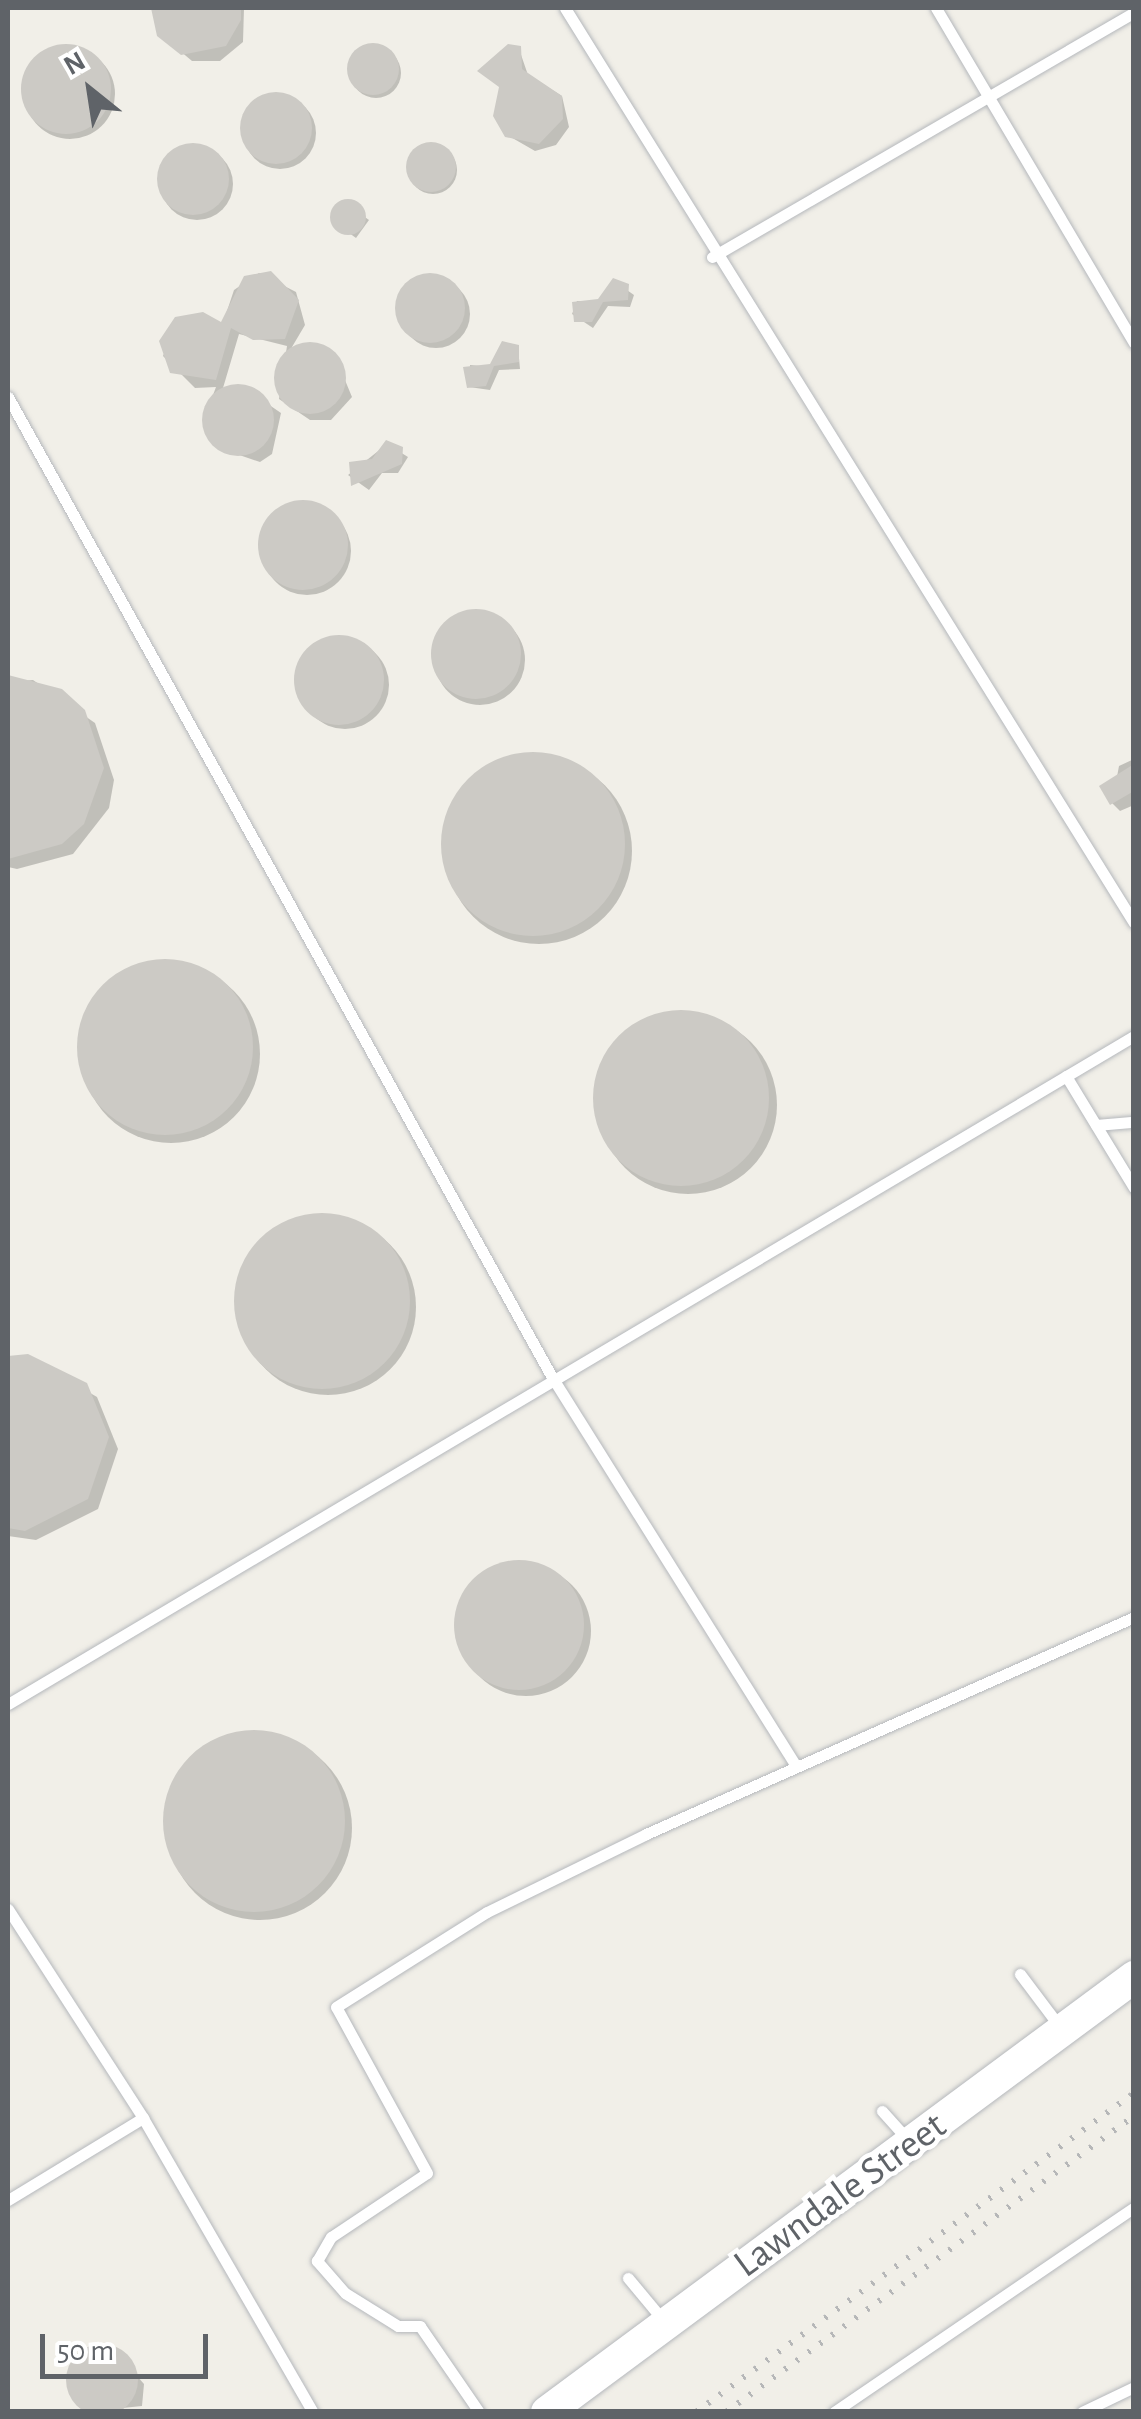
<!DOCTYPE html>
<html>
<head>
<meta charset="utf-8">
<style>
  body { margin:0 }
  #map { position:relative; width:1141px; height:2419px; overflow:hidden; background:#f1efe8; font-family:"Alegreya Sans",sans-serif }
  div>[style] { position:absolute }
  .shadow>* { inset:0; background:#0003 }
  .round { border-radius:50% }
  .building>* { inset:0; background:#cccac5 }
  .roads { filter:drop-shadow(0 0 2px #b5b8bc) drop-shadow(0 0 2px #b5b8bc) }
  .lane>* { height:11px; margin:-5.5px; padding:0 5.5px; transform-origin:5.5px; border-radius:5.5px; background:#fff }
  .secondary>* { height:32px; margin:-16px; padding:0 16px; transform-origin:16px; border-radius:16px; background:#fff }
  .rail>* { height:6px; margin-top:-3px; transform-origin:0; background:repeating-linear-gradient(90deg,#b6b7b8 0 2.5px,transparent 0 14.5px) }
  span { translate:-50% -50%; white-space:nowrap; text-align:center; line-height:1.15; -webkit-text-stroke:9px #fff; paint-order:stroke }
  .street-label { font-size:40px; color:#5f6368 }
  .frame { position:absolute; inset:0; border:10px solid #5f6368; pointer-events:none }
  .north { position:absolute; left:40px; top:40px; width:100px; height:100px; -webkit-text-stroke:8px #fff; paint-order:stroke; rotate:330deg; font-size:28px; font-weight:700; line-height:40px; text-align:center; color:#5f6368 }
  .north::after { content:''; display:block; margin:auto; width:35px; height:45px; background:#5f6368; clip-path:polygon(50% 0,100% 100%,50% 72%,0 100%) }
  .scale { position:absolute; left:40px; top:2334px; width:168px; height:45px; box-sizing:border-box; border:5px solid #5f6368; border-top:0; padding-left:12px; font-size:30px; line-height:35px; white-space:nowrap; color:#5f6368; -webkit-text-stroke:8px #fff; paint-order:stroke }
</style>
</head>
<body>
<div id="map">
  <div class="shadow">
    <i style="clip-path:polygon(154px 8px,244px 8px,243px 42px,220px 61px,192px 61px,160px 34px)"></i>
    <i style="clip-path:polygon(518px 46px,528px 75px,562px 96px,569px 127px,556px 145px,535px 151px,507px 135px,501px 88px,480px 70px)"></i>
    <i class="round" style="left:351px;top:48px;width:50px;height:50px"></i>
    <i class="round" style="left:25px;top:49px;width:90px;height:90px"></i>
    <i class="round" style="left:244px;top:97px;width:72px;height:72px"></i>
    <i class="round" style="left:409px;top:146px;width:48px;height:48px"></i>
    <i class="round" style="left:161px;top:148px;width:72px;height:72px"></i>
    <i style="clip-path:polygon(345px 203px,369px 220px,356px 238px,334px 222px)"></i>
    <i style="clip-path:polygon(259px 273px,296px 292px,305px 325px,292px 347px,335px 356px,352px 397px,331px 420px,310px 420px,279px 399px,287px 346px,239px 334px,223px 388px,246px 389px,281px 413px,272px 454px,260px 462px,216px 447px,205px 416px,216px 387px,195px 388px,163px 356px,177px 319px,222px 326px,234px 290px)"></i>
    <i class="round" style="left:402px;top:280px;width:68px;height:68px"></i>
    <i style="clip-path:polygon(614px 281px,634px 295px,630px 307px,608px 306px,593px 328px,572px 314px,577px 301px,599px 302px)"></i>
    <i style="clip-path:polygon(518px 347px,520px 369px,499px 370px,490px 390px,469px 387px,470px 365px,491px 367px)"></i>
    <i style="clip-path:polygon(387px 444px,408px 457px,398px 473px,382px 473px,369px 490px,348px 475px)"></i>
    <i class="round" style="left:263px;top:507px;width:88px;height:88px"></i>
    <i class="round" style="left:435px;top:615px;width:90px;height:90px"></i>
    <i class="round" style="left:301px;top:641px;width:88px;height:88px"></i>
    <i style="clip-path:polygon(33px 680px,95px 723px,114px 780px,109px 808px,73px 854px,17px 869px,8px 867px,8px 682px)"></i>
    <i class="round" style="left:446px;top:758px;width:186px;height:186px"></i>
    <i style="clip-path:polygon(1134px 759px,1134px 805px,1120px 811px,1112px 803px,1119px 766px)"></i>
    <i class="round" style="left:82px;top:965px;width:178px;height:178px"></i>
    <i class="round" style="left:599px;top:1016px;width:178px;height:178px"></i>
    <i class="round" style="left:240px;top:1219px;width:176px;height:176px"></i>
    <i style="clip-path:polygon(27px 1356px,97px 1397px,118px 1449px,98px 1509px,36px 1540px,8px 1536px,8px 1359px)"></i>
    <i class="round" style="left:461px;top:1566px;width:130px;height:130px"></i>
    <i class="round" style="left:168px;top:1736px;width:184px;height:184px"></i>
    <i style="clip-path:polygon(115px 2351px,144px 2384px,142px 2406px,83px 2412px,69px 2374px,86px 2352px)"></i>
  </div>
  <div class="building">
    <i style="clip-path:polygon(151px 8px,241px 8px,241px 20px,226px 46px,181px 55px,157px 36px)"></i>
    <i class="round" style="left:347px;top:43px;width:52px;height:52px"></i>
    <i class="round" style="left:21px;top:44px;width:90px;height:90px"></i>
    <i style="clip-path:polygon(508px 44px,521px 46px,522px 69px,562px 96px,563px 119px,539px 144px,505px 137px,493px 116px,499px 87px,477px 71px)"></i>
    <i class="round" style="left:240px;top:92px;width:72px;height:72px"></i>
    <i class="round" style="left:406px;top:142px;width:50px;height:50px"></i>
    <i class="round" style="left:157px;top:143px;width:72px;height:72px"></i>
    <i class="round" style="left:330px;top:199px;width:36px;height:36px"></i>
    <i style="clip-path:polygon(271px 271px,299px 300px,285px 339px,253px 340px,231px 328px,216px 380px,170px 373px,159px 341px,175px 317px,203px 312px,221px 322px,244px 276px)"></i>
    <i class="round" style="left:395px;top:273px;width:70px;height:70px"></i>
    <i style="clip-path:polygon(613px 278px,629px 284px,628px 300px,603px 302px,592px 322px,574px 322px,572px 302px,598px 299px)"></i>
    <i style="clip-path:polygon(502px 341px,519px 345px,519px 362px,494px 366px,486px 386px,467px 388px,463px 367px,490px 364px)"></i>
    <i class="round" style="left:274px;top:342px;width:72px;height:72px"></i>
    <i class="round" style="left:202px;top:384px;width:72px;height:72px"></i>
    <i style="clip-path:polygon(386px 440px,403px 447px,402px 464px,351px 486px,349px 462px,372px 459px)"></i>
    <i class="round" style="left:258px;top:500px;width:90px;height:90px"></i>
    <i class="round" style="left:431px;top:609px;width:90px;height:90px"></i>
    <i class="round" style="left:294px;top:635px;width:90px;height:90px"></i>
    <i style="clip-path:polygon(8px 675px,62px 689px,85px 710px,104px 768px,84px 824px,62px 844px,8px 859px)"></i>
    <i class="round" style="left:441px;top:752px;width:184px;height:184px"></i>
    <i style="clip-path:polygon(1134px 764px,1134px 791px,1110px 805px,1099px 786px)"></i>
    <i class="round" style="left:77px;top:959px;width:176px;height:176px"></i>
    <i class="round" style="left:593px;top:1010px;width:176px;height:176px"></i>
    <i class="round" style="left:234px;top:1213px;width:176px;height:176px"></i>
    <i style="clip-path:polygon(28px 1354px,87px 1383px,109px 1437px,88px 1499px,25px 1531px,8px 1528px,8px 1356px)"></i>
    <i class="round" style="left:454px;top:1560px;width:130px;height:130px"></i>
    <i class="round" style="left:163px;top:1730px;width:182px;height:182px"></i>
    <i class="round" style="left:66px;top:2344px;width:72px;height:72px"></i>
  </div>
  <div class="roads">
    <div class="lane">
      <i style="left:565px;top:8px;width:1077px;rotate:58.12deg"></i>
      <i style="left:936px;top:8px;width:389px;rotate:59.4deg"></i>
      <i style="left:712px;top:257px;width:488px;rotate:-30.1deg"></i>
      <i style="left:8px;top:397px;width:1121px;rotate:60.97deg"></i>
      <i style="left:552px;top:1377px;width:458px;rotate:57.9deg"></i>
      <i style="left:1066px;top:1076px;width:131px;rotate:58.7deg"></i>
      <i style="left:1096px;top:1125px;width:38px;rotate:-5deg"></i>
      <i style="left:8px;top:1704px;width:1309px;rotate:-30.68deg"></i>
      <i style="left:8px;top:1909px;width:249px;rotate:57.1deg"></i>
      <i style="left:143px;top:2118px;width:340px;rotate:60deg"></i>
      <i style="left:1020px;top:1974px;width:66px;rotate:53deg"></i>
      <i style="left:882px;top:2111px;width:39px;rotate:48deg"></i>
      <i style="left:8px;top:2200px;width:158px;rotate:-31.3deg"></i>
      <i style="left:628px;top:2278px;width:55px;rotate:50.2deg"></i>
      <i style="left:479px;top:2412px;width:104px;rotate:-124.5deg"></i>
      <i style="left:420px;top:2326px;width:22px;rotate:180deg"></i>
      <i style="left:398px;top:2326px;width:62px;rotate:-148.1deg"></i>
      <i style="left:345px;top:2293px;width:43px;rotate:-131.2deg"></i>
      <i style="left:317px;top:2261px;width:28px;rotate:-60deg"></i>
      <i style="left:331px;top:2237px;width:115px;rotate:-33.7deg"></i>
      <i style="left:427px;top:2173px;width:189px;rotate:-118.7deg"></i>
      <i style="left:336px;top:2007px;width:178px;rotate:-32.2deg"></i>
      <i style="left:487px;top:1912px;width:177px;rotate:-26.1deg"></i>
      <i style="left:646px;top:1834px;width:534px;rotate:-23.97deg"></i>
      <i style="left:834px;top:2412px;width:363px;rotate:-34.3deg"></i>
      <i style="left:1082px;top:2412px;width:58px;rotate:-25.7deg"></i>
    </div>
    <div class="secondary">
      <i style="left:547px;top:2412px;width:731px;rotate:-36.54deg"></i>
    </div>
  </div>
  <div class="rail">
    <i style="left:696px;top:2412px;width:542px;rotate:-36.07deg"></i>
    <i style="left:726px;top:2412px;width:504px;rotate:-35.96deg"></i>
  </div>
  <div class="street-label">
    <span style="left:840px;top:2195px;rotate:-36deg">Lawndale Street</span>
  </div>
  <div class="frame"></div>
  <div class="north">N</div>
  <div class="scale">50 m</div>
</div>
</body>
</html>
